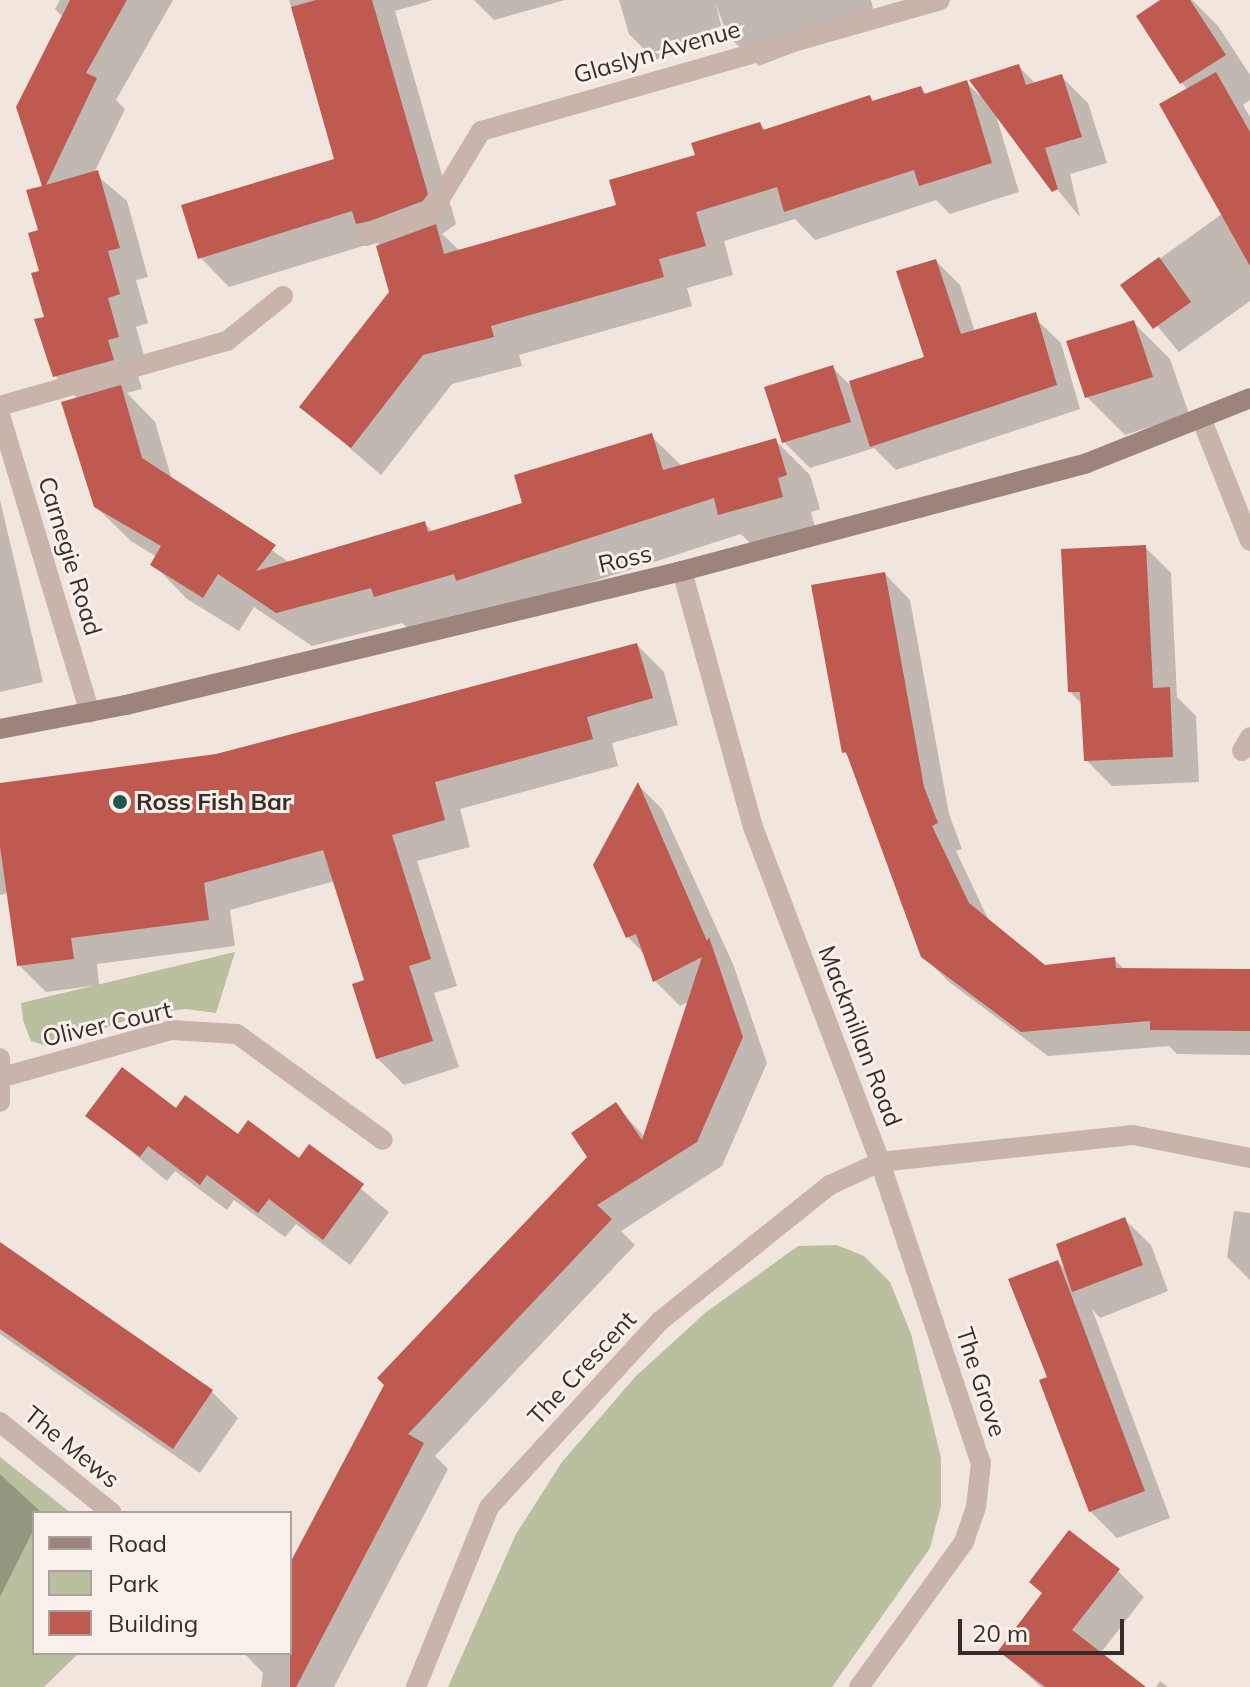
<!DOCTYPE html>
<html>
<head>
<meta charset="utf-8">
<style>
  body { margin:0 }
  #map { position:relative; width:1250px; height:1687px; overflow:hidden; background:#f1e6de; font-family:Mulish,sans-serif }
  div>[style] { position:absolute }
  .green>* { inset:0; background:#b9bf9f }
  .shadow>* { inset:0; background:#0003 }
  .building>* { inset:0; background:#be5a4f }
  .lane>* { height:20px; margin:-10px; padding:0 10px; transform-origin:10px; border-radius:10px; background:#c9b4ab }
  .street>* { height:20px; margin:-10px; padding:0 10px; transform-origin:10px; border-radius:10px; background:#c9b4ab }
  .secondary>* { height:20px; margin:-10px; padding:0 10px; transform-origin:10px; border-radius:10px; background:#9c837c }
  .dots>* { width:22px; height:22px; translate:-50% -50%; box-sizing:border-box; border:4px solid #f9f0eb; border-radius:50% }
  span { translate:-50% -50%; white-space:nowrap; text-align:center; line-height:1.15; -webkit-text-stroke:6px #f9f0eb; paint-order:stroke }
  .street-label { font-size:24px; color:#372c2a }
  .poi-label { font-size:24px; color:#372c2a; font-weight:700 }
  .left { translate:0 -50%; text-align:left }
  .legend { position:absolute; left:32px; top:1511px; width:260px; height:144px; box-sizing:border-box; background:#f9f0eb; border:2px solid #aba29e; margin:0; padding:10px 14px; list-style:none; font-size:24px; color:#372c2a }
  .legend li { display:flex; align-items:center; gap:16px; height:40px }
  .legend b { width:40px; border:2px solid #aba29e }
  .scale { position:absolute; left:958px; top:1619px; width:166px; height:36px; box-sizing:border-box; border:4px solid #372c2a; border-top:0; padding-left:10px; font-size:24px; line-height:28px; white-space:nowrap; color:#372c2a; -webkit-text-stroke:6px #f9f0eb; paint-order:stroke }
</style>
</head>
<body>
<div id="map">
  <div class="green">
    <i style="clip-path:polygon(235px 952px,216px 1013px,186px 1009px,145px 1014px,49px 1047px,31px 1041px,23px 1020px,21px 1003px)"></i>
    <i style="clip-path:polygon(837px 1245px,864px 1256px,890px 1282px,911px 1334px,941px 1458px,941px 1506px,930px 1548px,832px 1687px,448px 1687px,516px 1534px,562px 1462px,635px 1377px,705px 1313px,798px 1246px)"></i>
    <i style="clip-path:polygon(0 1457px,71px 1513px,34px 1513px,34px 1653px,79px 1653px,44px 1687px,0 1687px)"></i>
  </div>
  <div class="shadow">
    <i style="clip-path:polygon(60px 0,173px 0,116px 100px,125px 109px,94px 173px,127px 201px,148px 277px,136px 280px,148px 323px,136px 327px,147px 366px,136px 369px,142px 389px,127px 393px,155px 422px,172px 480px,290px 563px,424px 523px,434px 533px,525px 504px,651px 436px,682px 466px,775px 440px,810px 475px,820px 509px,811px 512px,816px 531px,755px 548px,741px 534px,492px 614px,410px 630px,402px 623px,312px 646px,254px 607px,239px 631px,187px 599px,153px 564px,157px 557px,131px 541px,95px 506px,78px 399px,55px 376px,40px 231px,64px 18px,55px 9px)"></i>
    <i style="clip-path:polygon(289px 0,433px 0,395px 11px,456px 224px,442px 234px,460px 251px,619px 206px,760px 124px,766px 131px,870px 97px,874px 102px,921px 88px,927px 95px,967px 83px,980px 96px,1019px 67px,1036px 84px,1062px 77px,1088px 103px,1107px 163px,1070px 174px,1080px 217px,996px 115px,1019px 192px,950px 214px,936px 200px,815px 240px,795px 219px,724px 241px,733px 275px,687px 288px,692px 306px,519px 355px,522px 366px,452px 384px,381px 475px,301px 406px,391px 292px,381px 247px,376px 242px,229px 287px,200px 257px,336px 160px)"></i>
    <i style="clip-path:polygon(474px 0,565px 0,494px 20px)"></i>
    <i style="clip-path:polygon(619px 0,871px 0,876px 21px,759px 66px,727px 35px,716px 4px,724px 39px,655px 60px,629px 34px)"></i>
    <i style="clip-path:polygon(1164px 0,1192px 0,1218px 26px,1250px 75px,1250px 100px,1243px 105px,1250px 117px,1250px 301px,1179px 352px,1123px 285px,1222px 214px,1188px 90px,1182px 83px)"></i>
    <i style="clip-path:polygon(936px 261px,960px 285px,975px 332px,1036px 319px,1061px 343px,1080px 409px,896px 470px,874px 448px,810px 468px,784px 442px,832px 367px,854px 389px,927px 358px)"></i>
    <i style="clip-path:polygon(1133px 322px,1170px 359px,1189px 414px,1125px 435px,1087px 397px)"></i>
    <i style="clip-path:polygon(0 500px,43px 682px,0 692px)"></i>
    <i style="clip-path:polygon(1145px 547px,1171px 573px,1177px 697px,1196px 716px,1199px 782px,1112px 786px,1086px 760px,1083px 705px,1070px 692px)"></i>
    <i style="clip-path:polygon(885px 574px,910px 600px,949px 814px,962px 849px,956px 851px,990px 923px,1044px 967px,1114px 959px,1125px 970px,1250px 971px,1250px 1055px,1177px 1054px,1169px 1046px,1048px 1056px,949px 982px,923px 956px,851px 759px,844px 752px)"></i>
    <i style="clip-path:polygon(637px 645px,664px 672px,678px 725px,612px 743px,618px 766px,460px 809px,470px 847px,417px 861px,457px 986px,434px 993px,459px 1067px,404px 1085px,377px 1058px,366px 982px,335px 881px,230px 910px,235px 946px,97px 964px,99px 985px,46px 992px,19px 965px,9px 893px,0 895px,0 785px,216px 756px)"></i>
    <i style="clip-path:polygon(638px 785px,662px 809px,733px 964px,767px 1063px,722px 1166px,621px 1231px,635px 1245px,435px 1456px,448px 1469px,334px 1687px,261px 1687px,263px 1673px,245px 1654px,290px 1653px,290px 1568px,589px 1157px,615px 1105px,645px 1137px,690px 1001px,680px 1006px,655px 981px,645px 955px,628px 937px)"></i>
    <i style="clip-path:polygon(176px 1111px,299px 1160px,310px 1147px,389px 1212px,350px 1265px,296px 1224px,285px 1237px,234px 1200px,227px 1210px,175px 1171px,167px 1181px,88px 1116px)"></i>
    <i style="clip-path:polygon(1234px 1211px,1250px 1213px,1250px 1280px,1227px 1257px)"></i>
    <i style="clip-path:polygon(1124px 1219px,1151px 1245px,1168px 1291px,1100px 1318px,1092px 1309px,1170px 1518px,1117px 1538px,1090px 1511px,1049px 1378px,1058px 1262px,1067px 1271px)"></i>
    <i style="clip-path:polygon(8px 1251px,212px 1392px,238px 1418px,200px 1473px,0 1334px,0 1263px)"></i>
    <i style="clip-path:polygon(0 1474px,42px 1513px,34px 1513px,34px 1529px,0 1597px)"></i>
    <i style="clip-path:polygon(1118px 1571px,1144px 1597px,1100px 1654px,1143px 1687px,1041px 1687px,1001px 1651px)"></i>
    <i style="clip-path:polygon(1160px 1681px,1168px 1687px,1156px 1687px)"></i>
  </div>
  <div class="building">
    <i style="clip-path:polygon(70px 0,127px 0,86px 73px,97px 78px,46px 185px,98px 170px,120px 248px,108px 251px,120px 294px,108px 298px,119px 337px,108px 340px,114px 360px,53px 377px,34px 319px,44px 317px,31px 273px,39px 271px,28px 233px,38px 230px,26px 190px,42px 186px,16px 107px)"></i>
    <i style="clip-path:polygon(316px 0,372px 0,428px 194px,423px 201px,370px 221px,356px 224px,352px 211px,198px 259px,181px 205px,334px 159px,291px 7px)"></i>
    <i style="clip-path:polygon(1160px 0,1190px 0,1226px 55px,1180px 84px,1136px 16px)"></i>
    <i style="clip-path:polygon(1019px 64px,1026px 85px,1062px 74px,1082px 137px,1045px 148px,1058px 189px,1052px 192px,969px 80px)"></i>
    <i style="clip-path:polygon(1216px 72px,1250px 132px,1250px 266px,1159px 104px)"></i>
    <i style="clip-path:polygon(967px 80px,992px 163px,919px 186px,914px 170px,784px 212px,777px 187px,696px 212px,706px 246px,659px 259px,664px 277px,491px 326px,494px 337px,423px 355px,351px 448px,299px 407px,389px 292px,376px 246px,436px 224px,444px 254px,616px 205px,609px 180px,695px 155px,691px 143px,760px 122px,763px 130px,870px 95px,872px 101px,921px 86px,924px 94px)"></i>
    <i style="clip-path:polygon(1159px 257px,1191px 302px,1153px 329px,1120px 285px)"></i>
    <i style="clip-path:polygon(936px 259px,961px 334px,1036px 312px,1057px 385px,870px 447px,849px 381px,924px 357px,896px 271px)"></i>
    <i style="clip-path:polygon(1134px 320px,1153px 377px,1085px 398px,1066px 341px)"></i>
    <i style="clip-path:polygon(833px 365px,851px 422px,782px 443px,764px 387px)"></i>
    <i style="clip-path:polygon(121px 385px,142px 458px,276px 545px,256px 571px,425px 521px,428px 532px,522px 503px,514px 475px,652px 433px,663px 470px,776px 438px,787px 475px,778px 478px,783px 497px,718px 515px,714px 498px,456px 581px,454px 574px,374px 597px,371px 588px,276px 613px,218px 574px,203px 598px,150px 565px,161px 546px,94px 507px,61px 402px)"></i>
    <i style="clip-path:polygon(1146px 545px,1153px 688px,1170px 687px,1173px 757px,1084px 761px,1080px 692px,1068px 692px,1061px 549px)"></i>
    <i style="clip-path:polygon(885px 572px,924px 787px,938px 823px,932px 826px,969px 903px,1045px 965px,1115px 957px,1116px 968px,1250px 969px,1250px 1031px,1150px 1030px,1150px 1021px,1021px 1032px,921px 957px,846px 752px,842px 753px,811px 585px)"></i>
    <i style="clip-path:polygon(637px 643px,653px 698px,587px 717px,593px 739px,435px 782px,445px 820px,392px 835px,431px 959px,409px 966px,433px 1041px,376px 1059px,352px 984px,364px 980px,323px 850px,204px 883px,209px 920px,71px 938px,74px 959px,17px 966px,0 846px,0 783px,216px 754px)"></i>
    <i style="clip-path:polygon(638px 782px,707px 941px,709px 937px,743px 1037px,697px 1142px,597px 1205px,612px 1219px,408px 1434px,424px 1443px,296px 1687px,290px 1687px,290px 1563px,384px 1385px,377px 1378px,587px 1157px,571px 1133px,616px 1102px,642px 1140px,702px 957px,653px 982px,636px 934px,626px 938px,593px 865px)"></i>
    <i style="clip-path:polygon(122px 1067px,176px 1108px,185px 1095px,238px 1134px,248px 1120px,299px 1158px,309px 1144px,364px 1184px,323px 1240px,269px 1199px,258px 1213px,207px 1175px,200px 1185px,148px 1146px,140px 1157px,85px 1116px)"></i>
    <i style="clip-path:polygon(1125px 1217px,1143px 1265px,1072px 1292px,1056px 1244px)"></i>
    <i style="clip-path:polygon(0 1242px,213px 1390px,173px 1449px,0 1329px)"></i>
    <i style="clip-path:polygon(1058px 1260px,1145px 1491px,1089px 1512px,1039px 1380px,1047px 1377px,1008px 1279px)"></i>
    <i style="clip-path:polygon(1069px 1530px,1120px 1569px,1072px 1630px,1146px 1687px,1045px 1687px,998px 1651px,1042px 1593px,1029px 1582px)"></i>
  </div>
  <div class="lane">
    <i style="left:366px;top:236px;width:70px;rotate:-20deg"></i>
    <i style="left:432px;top:212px;width:95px;rotate:-58.8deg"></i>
    <i style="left:0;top:406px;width:236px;rotate:-16deg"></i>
    <i style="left:227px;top:341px;width:72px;rotate:-38.8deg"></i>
  </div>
  <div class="street">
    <i style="left:481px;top:131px;width:477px;rotate:-15.9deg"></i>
    <i style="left:0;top:415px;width:311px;rotate:73.2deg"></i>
    <i style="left:1201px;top:418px;width:132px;rotate:68.3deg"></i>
    <i style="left:682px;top:571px;width:266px;rotate:74.5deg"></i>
    <i style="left:753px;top:827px;width:358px;rotate:69.2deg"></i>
    <i style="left:880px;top:1162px;width:254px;rotate:-6.1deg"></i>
    <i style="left:1133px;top:1135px;width:119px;rotate:11.1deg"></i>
    <i style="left:1242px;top:751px;width:16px;rotate:-60deg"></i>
    <i style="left:0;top:1058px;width:44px;rotate:90deg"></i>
    <i style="left:3px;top:1077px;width:174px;rotate:-15.6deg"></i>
    <i style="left:171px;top:1030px;width:66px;rotate:3.5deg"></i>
    <i style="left:237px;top:1034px;width:180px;rotate:36deg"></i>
    <i style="left:0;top:1422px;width:144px;rotate:39.1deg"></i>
    <i style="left:416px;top:1687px;width:194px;rotate:-67.9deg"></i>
    <i style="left:489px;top:1507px;width:253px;rotate:-47.4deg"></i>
    <i style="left:660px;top:1321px;width:218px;rotate:-38.7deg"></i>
    <i style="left:830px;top:1185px;width:55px;rotate:-24.7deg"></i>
    <i style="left:880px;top:1162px;width:317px;rotate:71.5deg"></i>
    <i style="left:981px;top:1463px;width:44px;rotate:96.5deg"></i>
    <i style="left:976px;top:1507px;width:37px;rotate:109deg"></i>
    <i style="left:964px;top:1542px;width:179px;rotate:125.9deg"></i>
  </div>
  <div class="secondary">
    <i style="left:0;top:729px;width:128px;rotate:-10.8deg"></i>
    <i style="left:126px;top:705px;width:572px;rotate:-13.55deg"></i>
    <i style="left:682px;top:571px;width:419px;rotate:-14.9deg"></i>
    <i style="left:1087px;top:463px;width:175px;rotate:-21.7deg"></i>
  </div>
  <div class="dots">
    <i style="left:120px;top:802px;background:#225651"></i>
  </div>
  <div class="street-label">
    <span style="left:657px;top:52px;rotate:-16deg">Glaslyn Avenue</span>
    <span style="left:70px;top:556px;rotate:73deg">Carnegie Road</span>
    <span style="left:625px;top:559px;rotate:-13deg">Ross</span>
    <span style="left:107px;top:1024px;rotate:-13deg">Oliver Court</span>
    <span style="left:860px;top:1036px;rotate:69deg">Mackmillan Road</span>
    <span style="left:582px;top:1368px;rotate:-47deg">The Crescent</span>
    <span style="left:981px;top:1382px;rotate:72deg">The Grove</span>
    <span style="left:72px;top:1447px;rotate:39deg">The Mews</span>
  </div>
  <div class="poi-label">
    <span class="left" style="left:136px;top:802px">Ross Fish Bar</span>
  </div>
  <ul class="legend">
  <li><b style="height:10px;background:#9c837c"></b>Road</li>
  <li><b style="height:22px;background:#b9bf9f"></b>Park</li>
  <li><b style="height:22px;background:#be5a4f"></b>Building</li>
  </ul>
  <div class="scale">20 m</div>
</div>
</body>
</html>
